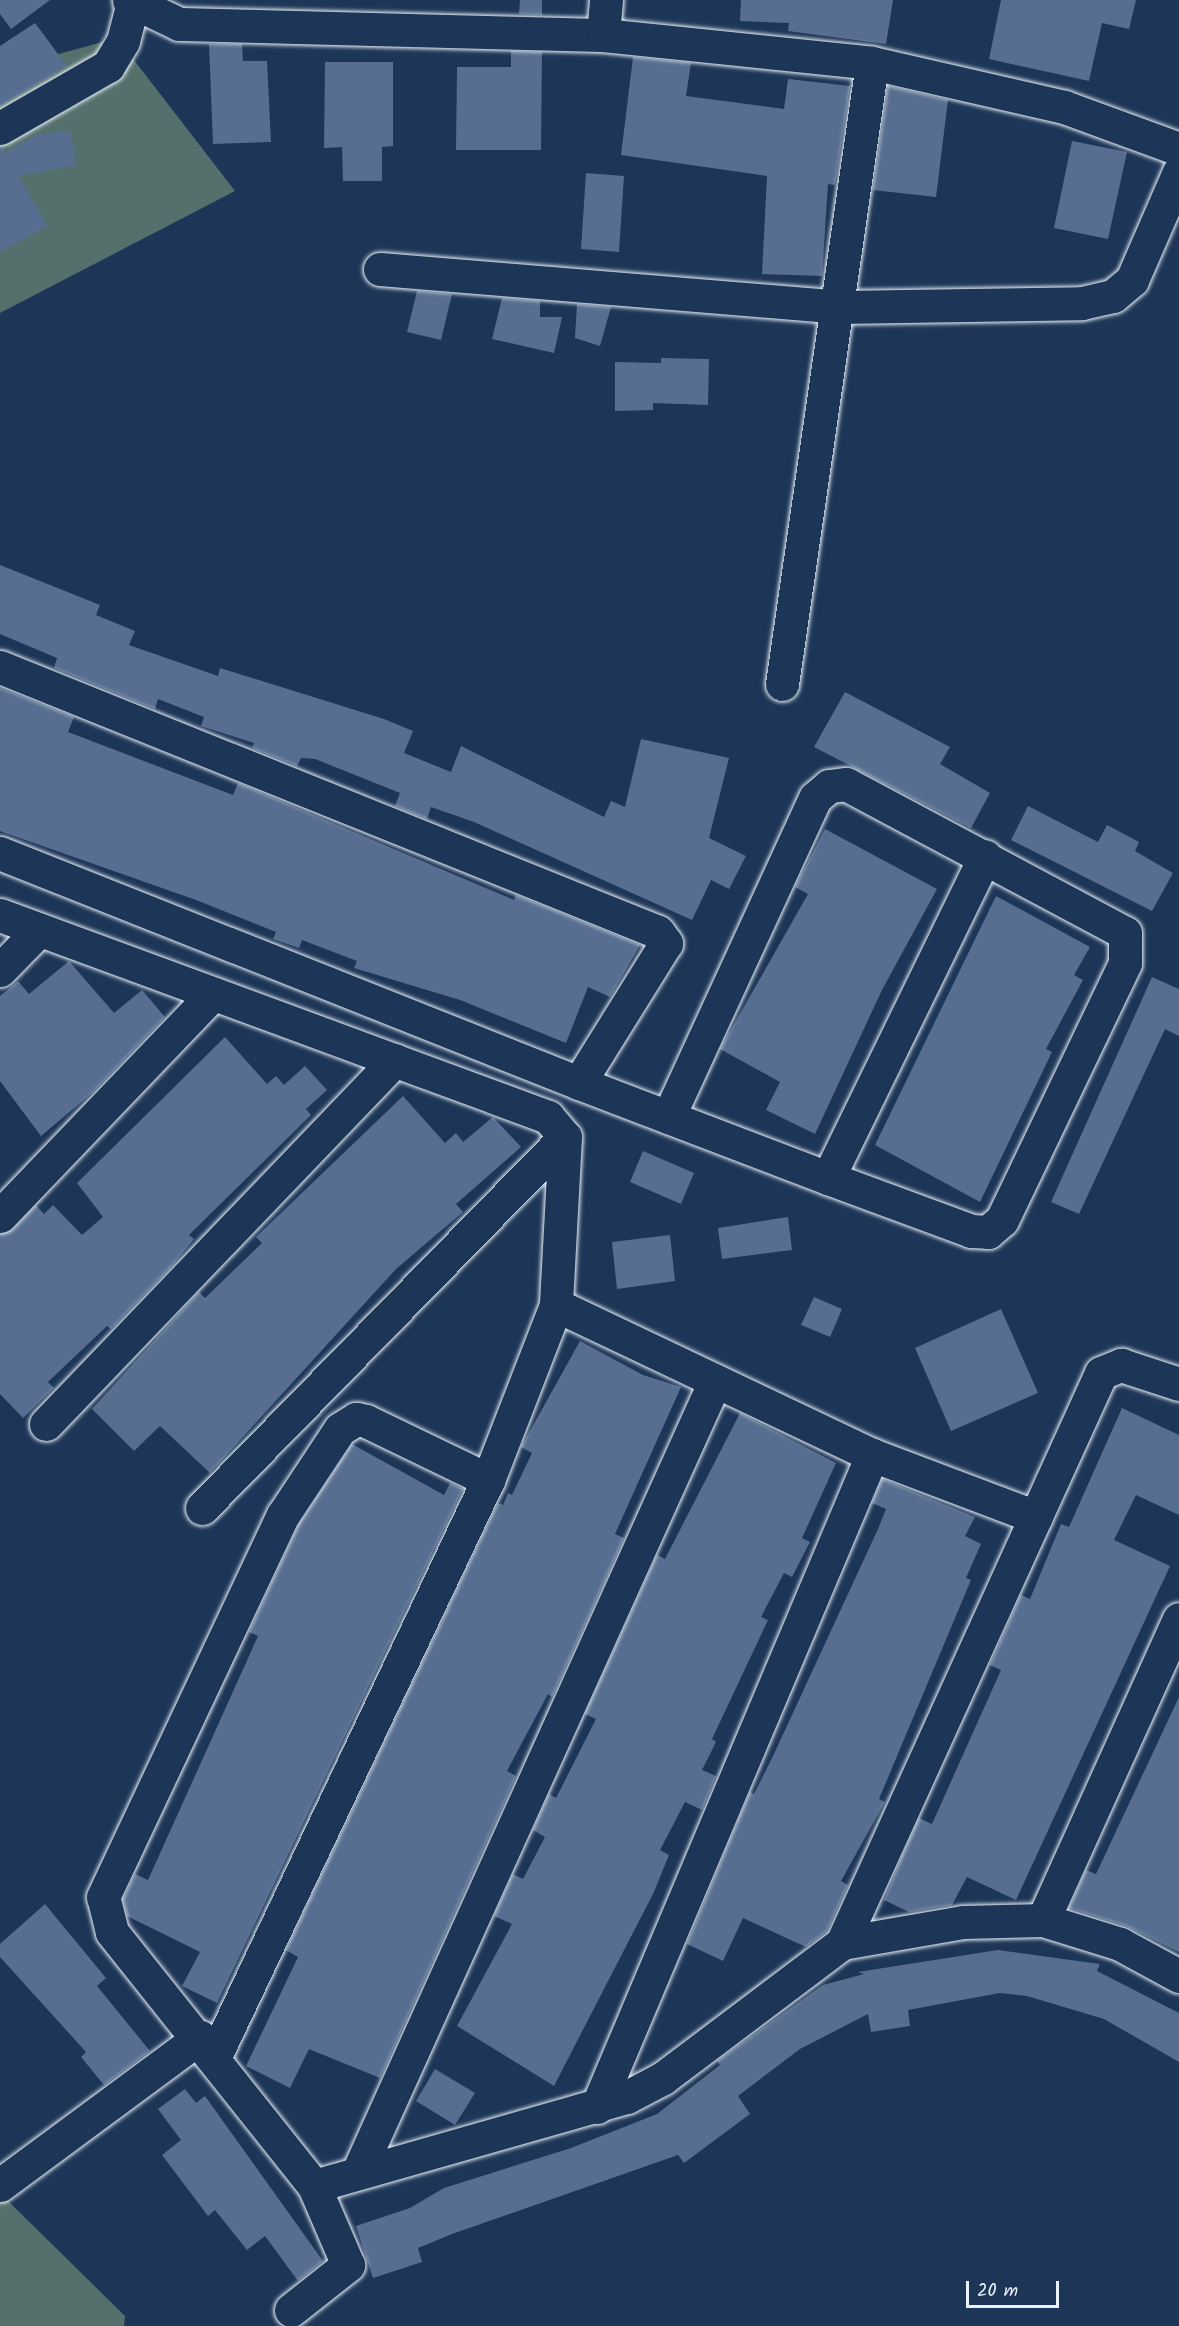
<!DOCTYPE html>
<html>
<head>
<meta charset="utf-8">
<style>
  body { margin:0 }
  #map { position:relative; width:1179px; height:2326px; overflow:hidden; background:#1d3557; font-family:Kalam,sans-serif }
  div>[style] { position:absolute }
  .green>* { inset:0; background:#546f6c }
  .building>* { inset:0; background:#576e91 }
  .roads { filter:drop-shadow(0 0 2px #e8f1f8) drop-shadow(0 0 2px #e8f1f8) }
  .minor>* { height:33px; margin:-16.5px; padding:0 16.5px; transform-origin:16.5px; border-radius:16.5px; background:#1d3557 }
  span { translate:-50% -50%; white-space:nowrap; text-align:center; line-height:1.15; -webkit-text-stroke:4.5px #1d3557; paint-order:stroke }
  .scale { position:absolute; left:966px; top:2281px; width:93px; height:27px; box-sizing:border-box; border:3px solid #e8f1f8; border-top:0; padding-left:8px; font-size:18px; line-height:21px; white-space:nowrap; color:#e8f1f8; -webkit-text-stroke:4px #1d3557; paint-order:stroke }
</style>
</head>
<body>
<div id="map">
  <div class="green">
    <i style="clip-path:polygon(117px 38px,235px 191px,0 313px,0 70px)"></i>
    <i style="clip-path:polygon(0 2193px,125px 2316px,124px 2326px,0 2326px)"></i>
  </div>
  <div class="building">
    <i style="clip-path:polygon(0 0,50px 0,11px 29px,0 14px)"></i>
    <i style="clip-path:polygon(520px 0,542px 0,542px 15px,519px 14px)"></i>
    <i style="clip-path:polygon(741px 0,893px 0,886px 44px,788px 31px,789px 23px,740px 21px)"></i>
    <i style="clip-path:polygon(1001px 0,1136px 0,1129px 29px,1102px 23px,1089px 81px,989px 59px)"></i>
    <i style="clip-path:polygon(35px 23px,67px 66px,0 106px,0 46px)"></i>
    <i style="clip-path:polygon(209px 44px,242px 44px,243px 61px,267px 61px,271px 142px,213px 144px)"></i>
    <i style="clip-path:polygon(511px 51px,542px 52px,541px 150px,456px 150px,457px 67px,511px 67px)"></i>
    <i style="clip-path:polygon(633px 57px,691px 63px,686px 96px,784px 109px,788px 79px,850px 86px,835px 185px,828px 184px,822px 276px,762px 274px,767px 176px,621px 155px)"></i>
    <i style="clip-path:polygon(325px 62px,393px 62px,393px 146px,382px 147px,382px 181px,343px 181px,342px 147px,324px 148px)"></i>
    <i style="clip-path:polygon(888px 86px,948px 100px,936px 197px,873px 190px)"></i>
    <i style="clip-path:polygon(70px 130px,76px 165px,19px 176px,47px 226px,0 252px,0 147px,5px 152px,36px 135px)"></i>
    <i style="clip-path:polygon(1072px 141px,1127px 152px,1108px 239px,1054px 228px)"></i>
    <i style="clip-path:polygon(586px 173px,624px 176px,619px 252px,581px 249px)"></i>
    <i style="clip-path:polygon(417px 291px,452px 294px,441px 340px,407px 332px)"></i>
    <i style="clip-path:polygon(502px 298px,540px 301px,540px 317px,562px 317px,554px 353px,492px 339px)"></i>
    <i style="clip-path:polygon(577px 304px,611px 307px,600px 346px,575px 338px)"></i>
    <i style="clip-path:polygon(661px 358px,709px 359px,708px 405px,653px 403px,653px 410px,615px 411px,615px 362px,661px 363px)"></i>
    <i style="clip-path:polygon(0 565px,100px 605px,96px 615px,135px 631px,129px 645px,218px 676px,220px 668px,384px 719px,413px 731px,404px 753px,451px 772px,461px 746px,604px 817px,611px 801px,625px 807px,641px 739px,729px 758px,709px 838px,746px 856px,729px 889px,711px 880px,692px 920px,474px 822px,431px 807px,427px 819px,395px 806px,400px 793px,315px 759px,301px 758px,297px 766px,252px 748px,254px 743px,201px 726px,204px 717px,158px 699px,155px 709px,54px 668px,57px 658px,0 634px)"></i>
    <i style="clip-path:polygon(0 688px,74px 717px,68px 732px,233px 795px,238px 783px,514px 900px,516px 895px,640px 945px,610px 997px,588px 987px,566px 1043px,460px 1000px,354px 968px,357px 961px,302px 940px,299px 948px,273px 939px,276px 932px,196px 900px,0 831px)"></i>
    <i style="clip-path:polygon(845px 692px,950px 747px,940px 764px,990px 793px,971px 828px,814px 747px)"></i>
    <i style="clip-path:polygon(1028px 806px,1098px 842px,1107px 825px,1139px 842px,1135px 851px,1173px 873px,1152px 911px,1011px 840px)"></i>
    <i style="clip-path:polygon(825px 829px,937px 889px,882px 990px,815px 1134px,766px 1110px,780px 1082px,720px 1049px,808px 894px,795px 887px)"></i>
    <i style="clip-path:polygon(996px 896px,1090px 947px,1074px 975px,1083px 980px,1046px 1049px,1052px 1052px,980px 1202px,875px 1145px)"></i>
    <i style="clip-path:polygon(69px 961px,114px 1013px,142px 990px,165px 1017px,92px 1093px,41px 1136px,0 1081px,0 996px,18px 981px,29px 994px)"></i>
    <i style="clip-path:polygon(1152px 977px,1179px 989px,1179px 1036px,1165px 1029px,1079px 1214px,1051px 1202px)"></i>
    <i style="clip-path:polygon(225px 1037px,267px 1084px,276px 1076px,284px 1085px,305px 1066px,327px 1090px,306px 1109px,311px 1115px,189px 1235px,194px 1239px,172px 1266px,111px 1329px,107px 1326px,48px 1382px,54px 1388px,23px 1418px,0 1394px,0 1234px,13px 1229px,36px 1205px,44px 1214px,53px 1205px,82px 1235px,103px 1217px,77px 1183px)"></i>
    <i style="clip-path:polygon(403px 1096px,445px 1143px,456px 1133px,463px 1142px,493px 1117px,521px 1147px,456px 1204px,463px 1212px,396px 1269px,210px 1473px,160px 1426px,134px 1451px,92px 1409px,199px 1292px,205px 1298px,262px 1243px,256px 1237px)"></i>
    <i style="clip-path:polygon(643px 1151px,694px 1173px,681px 1204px,630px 1182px)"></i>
    <i style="clip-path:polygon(788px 1217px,792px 1250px,722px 1259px,718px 1228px)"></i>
    <i style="clip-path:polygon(670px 1235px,675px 1281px,617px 1289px,612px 1242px)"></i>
    <i style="clip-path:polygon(814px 1297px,842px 1309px,830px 1337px,801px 1325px)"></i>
    <i style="clip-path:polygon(1001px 1309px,1038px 1393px,951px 1431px,915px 1348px)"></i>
    <i style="clip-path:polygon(580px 1341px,643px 1375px,681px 1387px,615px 1534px,624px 1538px,552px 1697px,548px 1694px,507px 1771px,516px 1776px,380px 2078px,309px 2049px,290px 2088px,246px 2066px,298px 1957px,286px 1950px,498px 1503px,503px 1505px,508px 1493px,512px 1495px,532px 1453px,521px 1447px)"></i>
    <i style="clip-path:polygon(1122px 1408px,1179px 1435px,1179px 1515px,1136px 1495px,1114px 1540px,1170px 1566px,1016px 1900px,967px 1877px,952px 1905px,909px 1912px,884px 1900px,903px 1854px,919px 1818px,932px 1824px,1001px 1670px,990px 1665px,1021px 1595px,1030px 1599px,1061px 1524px,1069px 1527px)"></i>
    <i style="clip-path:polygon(740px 1413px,836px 1463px,802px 1538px,810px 1542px,792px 1577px,784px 1573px,761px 1617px,768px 1620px,712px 1739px,716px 1742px,702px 1770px,716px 1776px,702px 1810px,685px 1802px,660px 1850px,669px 1855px,654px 1892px,554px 2086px,457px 2026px,512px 1924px,494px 1916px,513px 1874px,523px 1879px,545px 1837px,533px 1830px,549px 1794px,556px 1798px,596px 1719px,585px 1714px,657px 1555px,665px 1559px)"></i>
    <i style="clip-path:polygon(352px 1444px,444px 1495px,450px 1483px,463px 1489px,217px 2003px,182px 1986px,200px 1952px,127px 1916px,123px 1899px,135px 1874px,148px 1880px,258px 1636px,249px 1632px,299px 1524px)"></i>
    <i style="clip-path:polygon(882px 1479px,975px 1517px,965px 1536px,981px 1544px,966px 1578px,971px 1580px,879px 1799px,885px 1802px,841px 1881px,848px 1885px,827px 1931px,806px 1947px,743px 1918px,723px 1961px,687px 1944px,750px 1792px,754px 1794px,773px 1756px,878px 1529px,886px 1509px,872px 1503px)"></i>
    <i style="clip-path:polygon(1179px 1697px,1179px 1952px,1126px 1926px,1069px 1908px,1086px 1870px,1096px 1874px)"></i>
    <i style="clip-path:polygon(45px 1904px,106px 1978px,97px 1986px,150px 2051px,104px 2085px,81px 2057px,86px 2052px,0 1957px,0 1944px)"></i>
    <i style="clip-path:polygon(998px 1950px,1100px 1964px,1097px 1971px,1179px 2013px,1179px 2062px,1104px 2019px,1027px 1996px,1000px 1993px,908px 2010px,910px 2026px,871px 2032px,868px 2014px,800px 2049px,738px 2096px,750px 2114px,684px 2163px,678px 2155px,452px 2234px,418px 2248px,422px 2262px,373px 2278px,356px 2226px,410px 2208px,444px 2188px,571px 2148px,657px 2114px,720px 2065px,717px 2061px,823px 1985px,864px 1974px,858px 1972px)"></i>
    <i style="clip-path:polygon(435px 2069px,475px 2093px,455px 2125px,416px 2101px)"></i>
    <i style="clip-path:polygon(185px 2089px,196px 2103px,205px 2096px,323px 2261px,298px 2281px,265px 2236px,247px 2250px,215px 2210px,208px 2216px,162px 2155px,181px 2140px,158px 2109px)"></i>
  </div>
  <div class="roads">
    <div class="minor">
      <i style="left:129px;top:0;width:55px;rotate:25.6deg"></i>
      <i style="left:179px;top:24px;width:424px;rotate:1.5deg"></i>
      <i style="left:603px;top:35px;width:270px;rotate:5.9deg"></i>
      <i style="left:872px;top:63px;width:197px;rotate:12.9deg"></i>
      <i style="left:1064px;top:107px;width:122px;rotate:20.1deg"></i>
      <i style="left:603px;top:35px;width:35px;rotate:-85deg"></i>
      <i style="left:0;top:128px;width:125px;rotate:-29.9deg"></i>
      <i style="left:108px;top:66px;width:29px;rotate:-59deg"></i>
      <i style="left:123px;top:41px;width:40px;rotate:-75.6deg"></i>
      <i style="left:380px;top:269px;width:461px;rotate:4.7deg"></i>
      <i style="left:839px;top:307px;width:243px;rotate:-0.9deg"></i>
      <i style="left:1082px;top:303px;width:32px;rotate:-13deg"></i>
      <i style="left:1113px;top:296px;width:25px;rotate:-40deg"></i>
      <i style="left:1132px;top:280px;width:118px;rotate:-66.5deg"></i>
      <i style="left:0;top:667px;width:709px;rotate:21.94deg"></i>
      <i style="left:658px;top:932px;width:14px;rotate:54deg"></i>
      <i style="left:666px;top:943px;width:165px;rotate:121.9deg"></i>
      <i style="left:579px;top:1083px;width:623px;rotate:-158.34deg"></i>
      <i style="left:782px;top:684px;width:627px;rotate:-81.75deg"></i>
      <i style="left:0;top:915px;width:584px;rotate:20.23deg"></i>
      <i style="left:548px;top:1117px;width:26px;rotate:50deg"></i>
      <i style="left:565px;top:1137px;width:168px;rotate:93.1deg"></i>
      <i style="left:556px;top:1305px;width:188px;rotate:111.2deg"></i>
      <i style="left:488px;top:1480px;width:637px;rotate:115.36deg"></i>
      <i style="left:0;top:970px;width:56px;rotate:-45.7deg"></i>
      <i style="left:579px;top:1083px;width:267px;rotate:20.9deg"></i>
      <i style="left:828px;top:1178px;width:153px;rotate:20.3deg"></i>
      <i style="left:971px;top:1231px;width:17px;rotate:3deg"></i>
      <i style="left:988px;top:1232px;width:18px;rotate:-41deg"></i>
      <i style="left:1002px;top:1220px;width:285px;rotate:-64.4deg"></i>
      <i style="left:1125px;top:963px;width:30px;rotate:-90deg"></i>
      <i style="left:1125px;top:933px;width:316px;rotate:-151.9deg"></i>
      <i style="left:846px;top:784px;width:17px;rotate:173deg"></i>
      <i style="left:829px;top:786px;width:18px;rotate:139deg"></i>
      <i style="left:815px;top:798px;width:351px;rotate:114.7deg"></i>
      <i style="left:828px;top:1178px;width:358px;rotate:-64deg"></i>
      <i style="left:0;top:1216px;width:308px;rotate:-46.2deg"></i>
      <i style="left:556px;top:1305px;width:350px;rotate:25.4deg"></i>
      <i style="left:872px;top:1455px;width:175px;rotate:20.7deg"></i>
      <i style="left:46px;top:1424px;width:504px;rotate:-46.21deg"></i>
      <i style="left:202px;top:1508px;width:519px;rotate:-45.62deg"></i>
      <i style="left:1043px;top:1920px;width:330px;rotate:-65.7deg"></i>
      <i style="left:842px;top:1943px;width:626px;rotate:-65.56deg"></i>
      <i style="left:1101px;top:1373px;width:22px;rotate:-22deg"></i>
      <i style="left:1121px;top:1365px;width:61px;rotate:18.1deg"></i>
      <i style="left:597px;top:2107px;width:708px;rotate:-67.13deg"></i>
      <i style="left:358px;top:2172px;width:868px;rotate:-65.71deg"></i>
      <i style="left:0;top:2185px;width:249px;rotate:-36.5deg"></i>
      <i style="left:314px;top:2186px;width:325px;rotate:-128.5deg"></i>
      <i style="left:112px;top:1932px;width:36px;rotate:-104deg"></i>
      <i style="left:103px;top:1897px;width:422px;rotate:-64.8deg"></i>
      <i style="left:283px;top:1515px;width:103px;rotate:-56.5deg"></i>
      <i style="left:340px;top:1429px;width:19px;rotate:-32deg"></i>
      <i style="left:356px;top:1419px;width:10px;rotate:11deg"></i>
      <i style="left:366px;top:1421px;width:136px;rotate:25.8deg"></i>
      <i style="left:291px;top:2310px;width:73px;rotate:-38.3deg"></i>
      <i style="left:348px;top:2265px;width:86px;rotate:-113.3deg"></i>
      <i style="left:314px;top:2186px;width:325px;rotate:-15.9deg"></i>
      <i style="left:627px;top:2097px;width:41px;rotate:-27.8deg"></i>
      <i style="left:663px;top:2078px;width:224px;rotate:-37deg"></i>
      <i style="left:842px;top:1943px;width:123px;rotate:-9.8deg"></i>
      <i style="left:963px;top:1922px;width:80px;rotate:-1.4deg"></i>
      <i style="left:1043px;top:1920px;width:81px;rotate:17.3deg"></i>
      <i style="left:1120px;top:1944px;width:67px;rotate:28.5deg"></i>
    </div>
  </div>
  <div class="scale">20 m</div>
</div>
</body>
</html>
